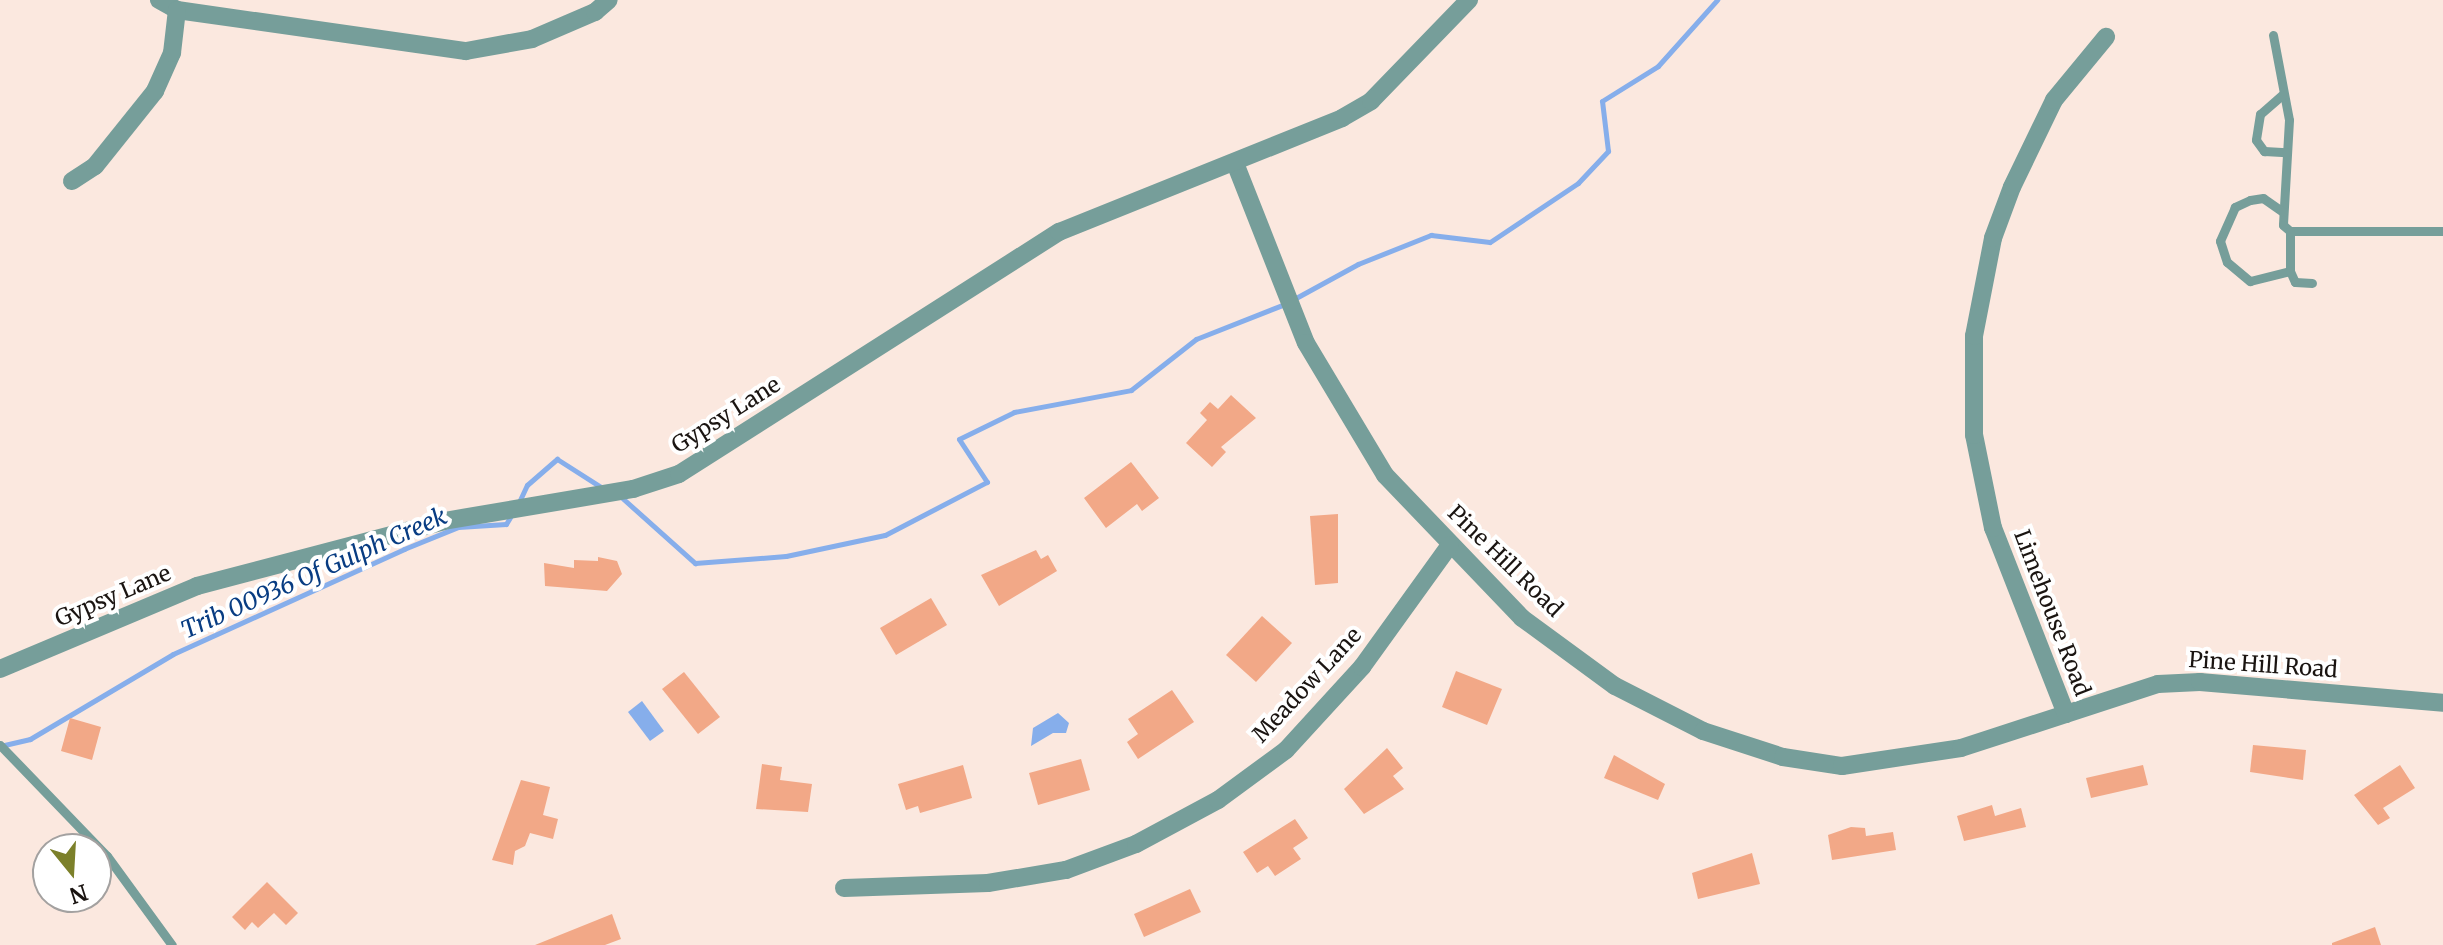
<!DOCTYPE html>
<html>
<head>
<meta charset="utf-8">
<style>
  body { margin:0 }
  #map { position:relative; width:2443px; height:945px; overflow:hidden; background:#fbe8df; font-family:Merriweather,serif }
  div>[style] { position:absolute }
  .water>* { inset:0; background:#86aeeb }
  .stream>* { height:5px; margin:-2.5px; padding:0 2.5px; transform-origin:2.5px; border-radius:2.5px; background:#86aeeb }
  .building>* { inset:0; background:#f2a887 }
  .service>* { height:9px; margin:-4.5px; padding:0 4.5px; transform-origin:4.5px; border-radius:4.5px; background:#769e9a }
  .minor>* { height:18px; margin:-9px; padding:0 9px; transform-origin:9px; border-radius:9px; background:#769e9a }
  span { translate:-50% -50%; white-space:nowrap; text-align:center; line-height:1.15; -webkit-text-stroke:8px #fff; paint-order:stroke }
  .street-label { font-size:22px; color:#1a1411 }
  .water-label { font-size:24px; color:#083c82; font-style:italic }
  .north { position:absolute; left:32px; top:833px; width:80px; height:80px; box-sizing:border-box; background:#fff; border:2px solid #a3a1a0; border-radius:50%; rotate:162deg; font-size:22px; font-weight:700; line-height:32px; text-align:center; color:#1a1411 }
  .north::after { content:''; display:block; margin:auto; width:28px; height:36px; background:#7c802a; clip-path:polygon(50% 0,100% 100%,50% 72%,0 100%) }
</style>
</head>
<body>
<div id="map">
  <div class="water">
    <i style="clip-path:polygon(642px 701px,664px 731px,650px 741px,628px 712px)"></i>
    <i style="clip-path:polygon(1058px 713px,1069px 723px,1066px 733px,1053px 733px,1031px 746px,1033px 728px)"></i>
  </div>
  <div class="stream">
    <i style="left:1294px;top:299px;width:73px;rotate:-28.7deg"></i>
    <i style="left:1358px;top:264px;width:79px;rotate:-21.7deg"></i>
    <i style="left:1431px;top:235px;width:59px;rotate:6.8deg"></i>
    <i style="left:1490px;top:242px;width:106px;rotate:-33.8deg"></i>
    <i style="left:1578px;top:183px;width:44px;rotate:-46.8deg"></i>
    <i style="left:1608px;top:151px;width:50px;rotate:-96.8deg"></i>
    <i style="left:1602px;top:101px;width:66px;rotate:-32deg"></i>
    <i style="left:1658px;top:66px;width:89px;rotate:-48.2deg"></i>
    <i style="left:620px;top:496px;width:101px;rotate:41.8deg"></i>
    <i style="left:695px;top:563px;width:91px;rotate:-4.4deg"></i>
    <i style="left:786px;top:556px;width:101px;rotate:-12deg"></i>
    <i style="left:885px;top:535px;width:115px;rotate:-27.5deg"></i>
    <i style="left:987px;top:482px;width:51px;rotate:-123.1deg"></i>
    <i style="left:959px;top:439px;width:61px;rotate:-26.1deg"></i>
    <i style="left:1014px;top:412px;width:119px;rotate:-10.6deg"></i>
    <i style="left:1131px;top:390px;width:83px;rotate:-38.1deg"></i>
    <i style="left:1196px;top:339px;width:96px;rotate:-21.5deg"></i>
    <i style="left:519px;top:502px;width:19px;rotate:-65deg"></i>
    <i style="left:527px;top:485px;width:40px;rotate:-41deg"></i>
    <i style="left:557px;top:459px;width:56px;rotate:32.6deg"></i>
    <i style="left:0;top:746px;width:31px;rotate:-13deg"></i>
    <i style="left:30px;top:739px;width:166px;rotate:-30.7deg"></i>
    <i style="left:173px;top:654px;width:254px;rotate:-24.4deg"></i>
    <i style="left:404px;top:549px;width:58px;rotate:-22.2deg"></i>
    <i style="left:458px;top:527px;width:48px;rotate:-3.6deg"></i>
    <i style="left:506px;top:524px;width:12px;rotate:-59deg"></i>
  </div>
  <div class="building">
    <i style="clip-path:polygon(1231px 395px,1256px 418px,1221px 447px,1226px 452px,1212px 467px,1186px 443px,1207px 420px,1200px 413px,1210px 402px,1218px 409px)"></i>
    <i style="clip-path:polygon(1131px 462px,1159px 498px,1142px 511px,1137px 504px,1106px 528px,1084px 498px)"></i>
    <i style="clip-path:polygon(1338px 514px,1338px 583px,1315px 585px,1310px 516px)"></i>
    <i style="clip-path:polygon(1036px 550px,1041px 559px,1048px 555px,1057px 571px,999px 606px,981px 575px)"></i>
    <i style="clip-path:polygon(598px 557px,617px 561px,622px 574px,607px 591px,545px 586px,544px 563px,574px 568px,574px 560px,598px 561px)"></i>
    <i style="clip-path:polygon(931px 598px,947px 625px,896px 655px,880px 628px)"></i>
    <i style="clip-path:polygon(1262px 616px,1292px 643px,1256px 682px,1226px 655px)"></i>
    <i style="clip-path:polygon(1456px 671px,1502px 689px,1487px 725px,1442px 707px)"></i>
    <i style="clip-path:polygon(684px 672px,720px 717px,698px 734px,662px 689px)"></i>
    <i style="clip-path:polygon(1172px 690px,1194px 722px,1138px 759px,1127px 742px,1138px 734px,1128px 719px)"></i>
    <i style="clip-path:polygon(70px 718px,101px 727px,92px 760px,61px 751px)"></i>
    <i style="clip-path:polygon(2253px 745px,2306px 750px,2303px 780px,2250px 772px)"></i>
    <i style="clip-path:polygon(1387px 748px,1403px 768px,1393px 776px,1404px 789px,1364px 814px,1344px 789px)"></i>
    <i style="clip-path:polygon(1614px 755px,1665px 784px,1658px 800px,1604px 778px)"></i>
    <i style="clip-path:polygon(1081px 759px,1090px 790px,1038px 805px,1029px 773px)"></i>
    <i style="clip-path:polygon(762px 764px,782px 767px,780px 780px,812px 784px,808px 812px,756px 809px)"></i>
    <i style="clip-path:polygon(963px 765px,972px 798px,920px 813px,918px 806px,906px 810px,898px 784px)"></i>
    <i style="clip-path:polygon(2143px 765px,2148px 785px,2091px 798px,2086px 778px)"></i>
    <i style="clip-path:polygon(2400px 765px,2415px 788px,2383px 808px,2390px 818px,2378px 825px,2354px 795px)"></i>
    <i style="clip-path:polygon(521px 780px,550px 787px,543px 815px,558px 819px,553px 839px,530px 833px,525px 846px,515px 851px,513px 865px,492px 860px)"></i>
    <i style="clip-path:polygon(1992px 805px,1995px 816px,2021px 808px,2026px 827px,1964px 841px,1957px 816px)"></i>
    <i style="clip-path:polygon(1295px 819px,1308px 838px,1293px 848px,1301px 859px,1275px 876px,1268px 866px,1257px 873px,1243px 852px)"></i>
    <i style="clip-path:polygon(1851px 827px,1865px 828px,1866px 836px,1893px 832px,1896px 850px,1832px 860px,1828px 835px)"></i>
    <i style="clip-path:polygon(1752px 853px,1760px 884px,1698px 899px,1692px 873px)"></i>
    <i style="clip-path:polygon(267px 882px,298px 913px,286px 925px,274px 913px,258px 928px,252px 922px,245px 930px,232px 917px)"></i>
    <i style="clip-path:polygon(1190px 889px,1201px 912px,1144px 937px,1134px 914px)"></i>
    <i style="clip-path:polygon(612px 914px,621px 939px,605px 945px,535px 945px)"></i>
    <i style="clip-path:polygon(2375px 927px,2381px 945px,2332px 945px,2332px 943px)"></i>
  </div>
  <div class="service">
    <i style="left:2273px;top:35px;width:86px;rotate:79.3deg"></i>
    <i style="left:2289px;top:120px;width:105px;rotate:93.3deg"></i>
    <i style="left:2283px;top:225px;width:9px;rotate:41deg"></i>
    <i style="left:2290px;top:231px;width:153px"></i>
    <i style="left:2282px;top:95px;width:29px;rotate:139deg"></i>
    <i style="left:2260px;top:114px;width:26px;rotate:99deg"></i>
    <i style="left:2256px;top:140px;width:14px;rotate:54deg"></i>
    <i style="left:2264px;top:151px;width:22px;rotate:3deg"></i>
    <i style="left:2283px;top:212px;width:24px;rotate:-145deg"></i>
    <i style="left:2263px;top:198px;width:13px;rotate:171deg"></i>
    <i style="left:2250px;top:200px;width:17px;rotate:155deg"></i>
    <i style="left:2235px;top:207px;width:37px;rotate:114deg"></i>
    <i style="left:2220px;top:241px;width:22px;rotate:72deg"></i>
    <i style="left:2227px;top:262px;width:30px;rotate:40deg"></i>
    <i style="left:2250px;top:281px;width:41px;rotate:-14deg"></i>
    <i style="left:2290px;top:231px;width:40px;rotate:90deg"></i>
    <i style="left:2290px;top:271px;width:12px;rotate:66deg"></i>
    <i style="left:2295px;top:282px;width:17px;rotate:3deg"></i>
    <i style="left:0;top:745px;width:154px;rotate:46.1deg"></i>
    <i style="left:107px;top:856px;width:110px;rotate:53.9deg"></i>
  </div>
  <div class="minor">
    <i style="left:159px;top:0;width:21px;rotate:29deg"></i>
    <i style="left:177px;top:10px;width:292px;rotate:8.1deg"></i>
    <i style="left:466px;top:51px;width:67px;rotate:-10.3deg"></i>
    <i style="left:532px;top:39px;width:69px;rotate:-23.2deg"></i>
    <i style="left:595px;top:12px;width:18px;rotate:-41deg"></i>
    <i style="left:1235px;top:163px;width:193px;rotate:68.5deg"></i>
    <i style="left:1306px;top:343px;width:154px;rotate:59.1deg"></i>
    <i style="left:1385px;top:475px;width:198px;rotate:46.2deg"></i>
    <i style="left:1522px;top:618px;width:115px;rotate:36.2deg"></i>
    <i style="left:1615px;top:686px;width:99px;rotate:27.1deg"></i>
    <i style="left:1703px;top:731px;width:84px;rotate:18deg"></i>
    <i style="left:1783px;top:757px;width:60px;rotate:8.7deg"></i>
    <i style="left:1842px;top:766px;width:120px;rotate:-8.6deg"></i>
    <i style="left:1961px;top:748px;width:207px;rotate:-18deg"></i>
    <i style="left:2158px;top:684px;width:42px;rotate:-2.7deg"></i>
    <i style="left:2200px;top:682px;width:244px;rotate:4.9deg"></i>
    <i style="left:72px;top:181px;width:27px;rotate:-33deg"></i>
    <i style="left:95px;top:166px;width:96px;rotate:-51.3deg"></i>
    <i style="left:155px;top:91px;width:42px;rotate:-65.9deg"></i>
    <i style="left:172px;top:53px;width:43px;rotate:-83.4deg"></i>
    <i style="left:0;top:669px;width:214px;rotate:-22.8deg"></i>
    <i style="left:197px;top:586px;width:255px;rotate:-14.7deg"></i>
    <i style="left:444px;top:521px;width:192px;rotate:-9.6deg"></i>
    <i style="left:633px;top:489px;width:48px;rotate:-18.1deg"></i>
    <i style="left:679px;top:474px;width:451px;rotate:-32.5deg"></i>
    <i style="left:1059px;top:232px;width:305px;rotate:-21.9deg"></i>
    <i style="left:1342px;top:118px;width:34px;rotate:-30deg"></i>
    <i style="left:1371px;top:101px;width:141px;rotate:-45.9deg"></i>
    <i style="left:2066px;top:714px;width:200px;rotate:-111.4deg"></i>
    <i style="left:1993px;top:528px;width:95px;rotate:-101.5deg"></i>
    <i style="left:1974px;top:435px;width:99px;rotate:-90deg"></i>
    <i style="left:1974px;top:336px;width:100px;rotate:-79deg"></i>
    <i style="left:1993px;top:238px;width:54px;rotate:-69.6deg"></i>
    <i style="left:2012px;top:187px;width:97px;rotate:-64.2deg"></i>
    <i style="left:2054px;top:100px;width:82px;rotate:-50.5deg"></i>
    <i style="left:844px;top:888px;width:144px;rotate:-2deg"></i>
    <i style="left:988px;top:883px;width:79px;rotate:-9.5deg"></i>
    <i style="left:1066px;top:870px;width:75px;rotate:-20.4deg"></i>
    <i style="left:1136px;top:844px;width:93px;rotate:-28.2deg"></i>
    <i style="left:1218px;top:800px;width:84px;rotate:-36.3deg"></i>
    <i style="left:1286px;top:750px;width:113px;rotate:-47.5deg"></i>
    <i style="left:1362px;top:667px;width:150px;rotate:-54.2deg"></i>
  </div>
  <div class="street-label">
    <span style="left:726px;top:415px;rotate:-32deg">Gypsy Lane</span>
    <span style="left:1505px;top:561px;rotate:44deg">Pine Hill Road</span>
    <span style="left:113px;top:596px;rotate:-23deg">Gypsy Lane</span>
    <span style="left:2052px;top:613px;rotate:69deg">Limehouse Road</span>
    <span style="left:2263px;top:665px;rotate:4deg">Pine Hill Road</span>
    <span style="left:1307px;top:685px;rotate:-47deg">Meadow Lane</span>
  </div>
  <div class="water-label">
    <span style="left:314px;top:573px;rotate:-24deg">Trib 00936 Of Gulph Creek</span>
  </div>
  <div class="north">N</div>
</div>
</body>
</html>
